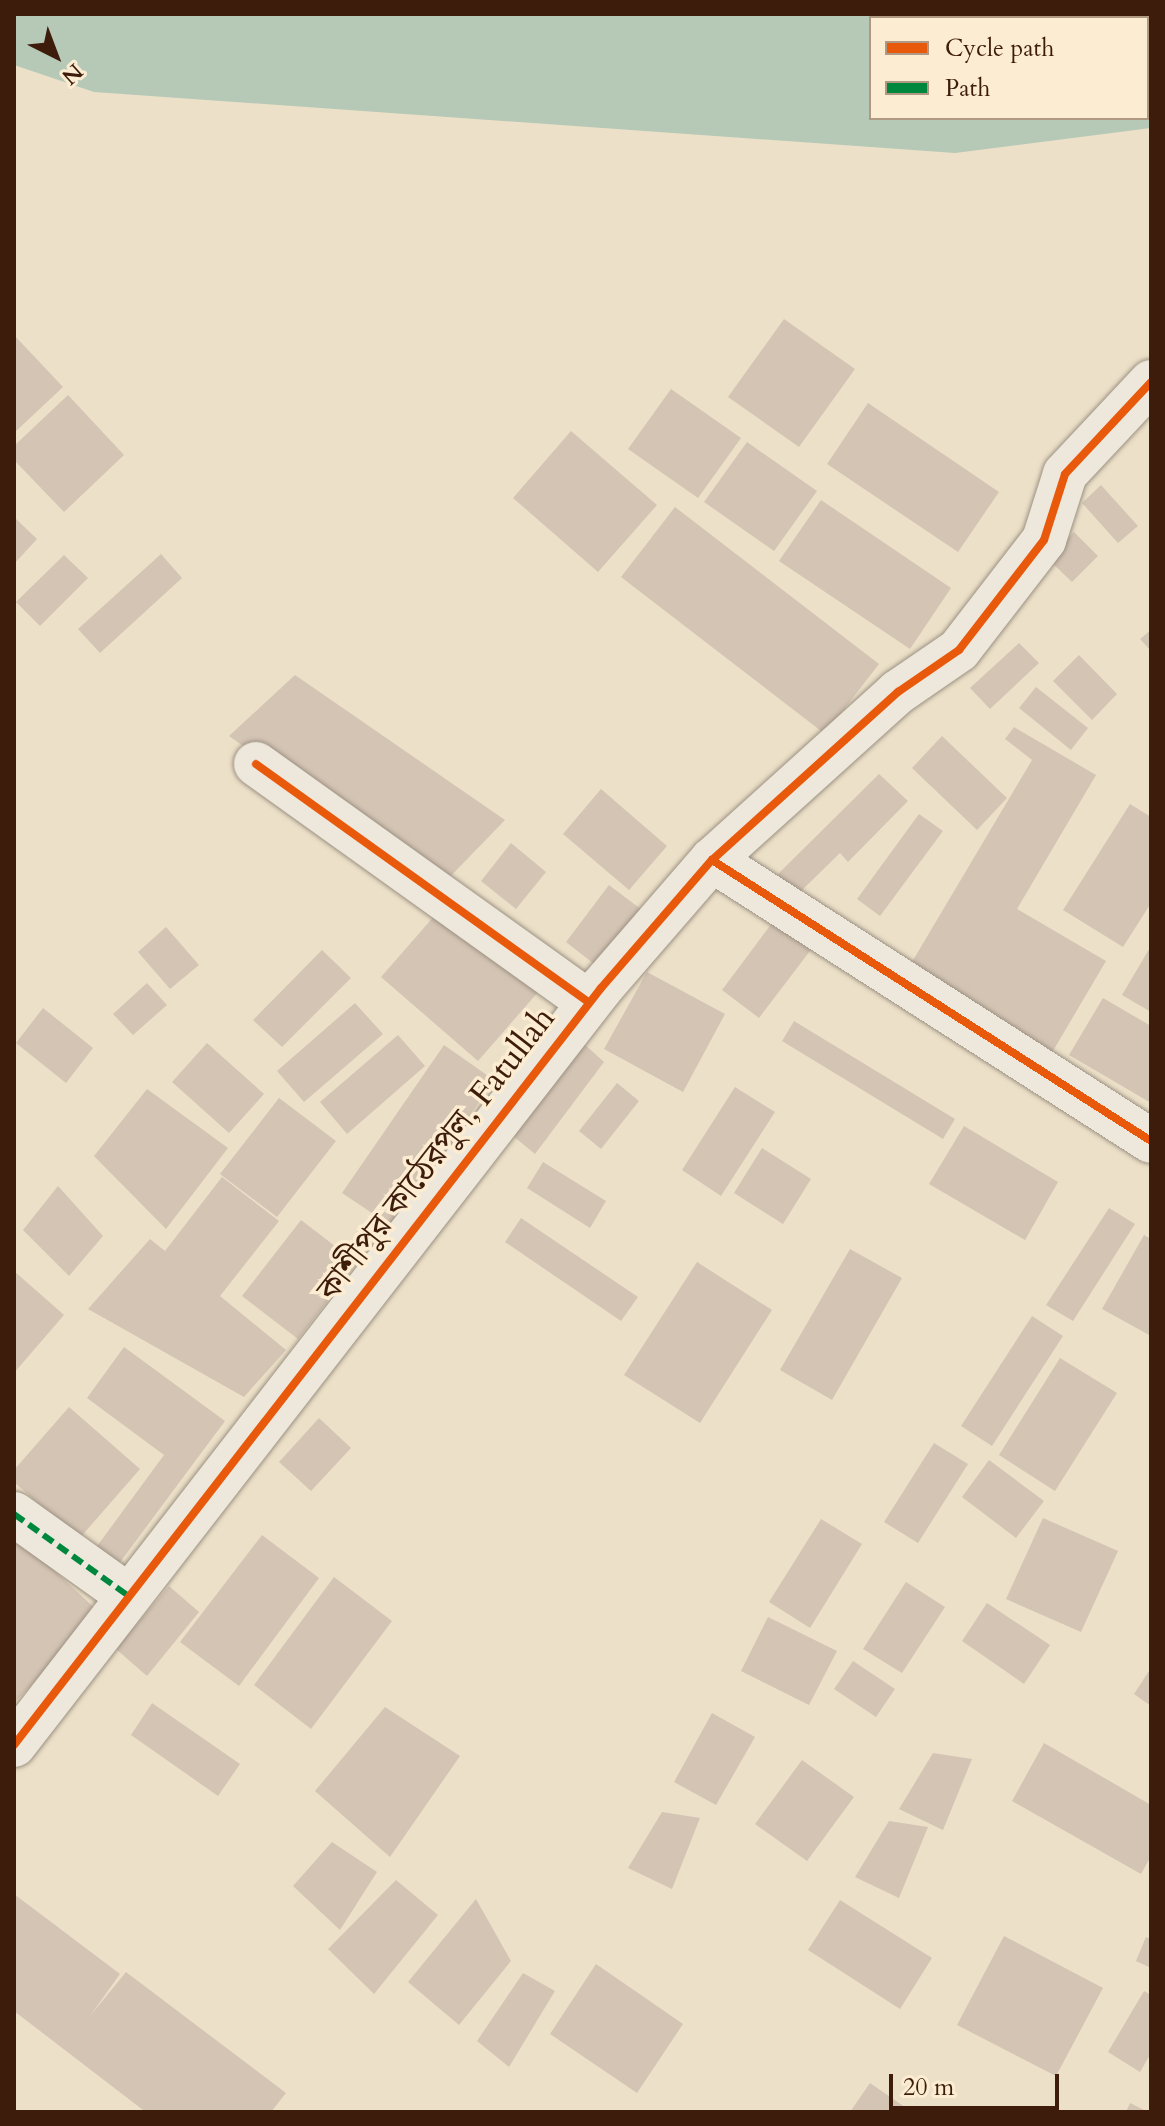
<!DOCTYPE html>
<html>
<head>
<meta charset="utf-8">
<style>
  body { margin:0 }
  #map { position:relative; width:1165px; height:2126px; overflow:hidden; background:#ece0c8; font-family:Cardo,"Noto Serif Bengali",serif }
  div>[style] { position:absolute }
  .water>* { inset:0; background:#b6c9b7 }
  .building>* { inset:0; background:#d4c4b4 }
  .roads { filter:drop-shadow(0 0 2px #9c9182) drop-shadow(0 0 2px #9c9182) }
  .minor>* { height:44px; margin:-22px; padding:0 22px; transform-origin:22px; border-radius:22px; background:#eee8dc }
  .quiet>* { height:6px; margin-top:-3px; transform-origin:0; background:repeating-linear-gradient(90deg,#00873e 0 12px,transparent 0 18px) }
  .cycleway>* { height:8px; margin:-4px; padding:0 4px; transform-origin:4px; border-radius:4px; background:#e8590c }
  span { translate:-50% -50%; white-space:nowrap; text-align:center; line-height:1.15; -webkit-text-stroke:7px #fcedd2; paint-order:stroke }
  .street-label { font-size:34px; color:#3d1c0c }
  .frame { position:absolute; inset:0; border:16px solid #3d1c0c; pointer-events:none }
  .legend { position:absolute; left:869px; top:16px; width:280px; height:104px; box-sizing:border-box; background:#fcedd2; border:2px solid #b09983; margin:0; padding:10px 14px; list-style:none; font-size:24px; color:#3d1c0c }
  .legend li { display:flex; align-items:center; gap:16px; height:40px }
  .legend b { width:40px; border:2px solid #b09983 }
  .north { position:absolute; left:16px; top:16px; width:80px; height:80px; -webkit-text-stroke:6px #fcedd2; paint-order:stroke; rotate:138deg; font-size:22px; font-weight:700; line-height:32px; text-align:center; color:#3d1c0c }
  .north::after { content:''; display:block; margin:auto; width:28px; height:36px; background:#3d1c0c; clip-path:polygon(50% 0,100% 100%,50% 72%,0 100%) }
  .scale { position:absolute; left:889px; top:2074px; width:170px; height:36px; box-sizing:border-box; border:4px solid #3d1c0c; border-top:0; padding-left:10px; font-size:24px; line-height:28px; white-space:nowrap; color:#3d1c0c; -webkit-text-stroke:6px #fcedd2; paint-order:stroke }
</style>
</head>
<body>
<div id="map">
  <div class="water">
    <i style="clip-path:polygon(evenodd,14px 14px,1151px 14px,1151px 128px,955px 153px,94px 92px,14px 65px,14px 14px,871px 18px,1147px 18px,1147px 118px,871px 118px,871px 18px)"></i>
  </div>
  <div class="building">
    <i style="clip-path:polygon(784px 319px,855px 369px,799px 447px,728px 397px)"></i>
    <i style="clip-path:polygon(14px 335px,63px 387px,14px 433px)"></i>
    <i style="clip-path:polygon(671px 389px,741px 438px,698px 498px,628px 449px)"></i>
    <i style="clip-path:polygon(68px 395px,124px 455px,64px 512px,14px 460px,14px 446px)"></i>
    <i style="clip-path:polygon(868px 403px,999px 492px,958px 552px,827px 464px)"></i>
    <i style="clip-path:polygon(571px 431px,657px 505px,598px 572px,513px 498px)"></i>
    <i style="clip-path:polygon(747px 442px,817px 491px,774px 551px,704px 502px)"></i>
    <i style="clip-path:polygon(1101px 485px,1138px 526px,1118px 543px,1082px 503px)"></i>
    <i style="clip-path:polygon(821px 500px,951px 588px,910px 649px,779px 561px)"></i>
    <i style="clip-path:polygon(675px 507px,879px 664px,825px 734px,621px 577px)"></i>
    <i style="clip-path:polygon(14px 517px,37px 539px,14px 564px)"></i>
    <i style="clip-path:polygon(1074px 532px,1098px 556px,1072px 582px,1048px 559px)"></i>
    <i style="clip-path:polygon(161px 554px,182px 578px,100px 653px,78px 629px)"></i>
    <i style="clip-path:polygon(64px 555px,88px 578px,40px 626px,16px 602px)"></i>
    <i style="clip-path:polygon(1151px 630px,1151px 651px,1140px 639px)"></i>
    <i style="clip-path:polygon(1019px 643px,1039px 663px,990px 709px,970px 688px)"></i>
    <i style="clip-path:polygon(1079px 655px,1117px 694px,1092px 720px,1053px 681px)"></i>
    <i style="clip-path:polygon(295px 675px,505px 820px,443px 884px,229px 736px)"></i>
    <i style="clip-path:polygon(1036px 687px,1088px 728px,1071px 750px,1019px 708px)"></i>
    <i style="clip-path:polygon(1014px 727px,1096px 775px,1017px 909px,1106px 961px,1050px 1056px,906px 972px,1032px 760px,1005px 739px)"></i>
    <i style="clip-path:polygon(942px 736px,1007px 798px,977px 830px,912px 768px)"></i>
    <i style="clip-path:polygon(879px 774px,908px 801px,848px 862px,840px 853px,797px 895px,777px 875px)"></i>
    <i style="clip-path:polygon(601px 789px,667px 846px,629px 890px,563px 834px)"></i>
    <i style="clip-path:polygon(1130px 804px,1151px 817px,1151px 903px,1123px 947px,1063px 910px)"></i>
    <i style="clip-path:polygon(919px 814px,943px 831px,880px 916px,857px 899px)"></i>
    <i style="clip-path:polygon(511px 843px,546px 872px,516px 909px,481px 881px)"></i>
    <i style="clip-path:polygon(609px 885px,642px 910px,598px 967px,566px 942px)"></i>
    <i style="clip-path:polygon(443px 906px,539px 991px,478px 1061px,381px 977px)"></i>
    <i style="clip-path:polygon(775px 919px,813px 947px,759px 1018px,722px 990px)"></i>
    <i style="clip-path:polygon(166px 927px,199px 965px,170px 989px,138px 952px)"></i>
    <i style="clip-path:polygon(1151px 946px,1151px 1012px,1122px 995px)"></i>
    <i style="clip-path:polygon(322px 950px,351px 978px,282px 1047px,253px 1020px)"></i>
    <i style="clip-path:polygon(647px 972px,725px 1014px,683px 1092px,604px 1049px)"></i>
    <i style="clip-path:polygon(147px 983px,167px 1005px,133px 1035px,113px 1014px)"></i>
    <i style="clip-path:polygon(1103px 998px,1151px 1026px,1151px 1103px,1069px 1055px)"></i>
    <i style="clip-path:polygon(355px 1003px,383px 1034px,304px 1102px,277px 1071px)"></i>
    <i style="clip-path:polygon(43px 1008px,93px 1048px,66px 1083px,16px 1043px)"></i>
    <i style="clip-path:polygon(794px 1021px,955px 1119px,943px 1139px,782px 1041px)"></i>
    <i style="clip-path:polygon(398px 1035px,425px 1066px,347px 1134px,320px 1102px)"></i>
    <i style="clip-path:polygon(581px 1041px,604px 1062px,535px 1154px,507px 1131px)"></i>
    <i style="clip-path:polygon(207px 1043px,264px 1094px,229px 1133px,172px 1082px)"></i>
    <i style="clip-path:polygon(444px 1045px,494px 1080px,393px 1227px,342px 1193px)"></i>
    <i style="clip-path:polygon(617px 1083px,639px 1101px,601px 1149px,579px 1131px)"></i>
    <i style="clip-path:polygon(735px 1087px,775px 1112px,721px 1196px,682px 1170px)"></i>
    <i style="clip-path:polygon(147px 1089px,228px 1148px,166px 1229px,94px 1156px)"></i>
    <i style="clip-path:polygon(279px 1098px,336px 1141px,277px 1217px,220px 1174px)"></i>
    <i style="clip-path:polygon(964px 1126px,1058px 1182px,1025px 1240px,929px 1184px)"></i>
    <i style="clip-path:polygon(762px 1148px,811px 1179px,783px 1224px,734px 1193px)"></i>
    <i style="clip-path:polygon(543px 1162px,606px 1201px,590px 1228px,527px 1188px)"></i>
    <i style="clip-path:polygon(222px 1177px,279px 1221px,220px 1296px,286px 1350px,244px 1397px,88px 1309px,150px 1239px,165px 1251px)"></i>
    <i style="clip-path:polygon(58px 1186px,103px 1236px,69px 1276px,23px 1230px)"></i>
    <i style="clip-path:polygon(1109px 1208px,1135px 1224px,1073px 1321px,1046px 1305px)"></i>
    <i style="clip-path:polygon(521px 1218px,638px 1297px,621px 1321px,505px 1242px)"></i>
    <i style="clip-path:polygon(301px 1220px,357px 1263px,298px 1339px,242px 1296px)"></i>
    <i style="clip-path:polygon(1144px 1235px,1151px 1239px,1151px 1336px,1102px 1309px)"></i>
    <i style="clip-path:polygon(850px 1249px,902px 1278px,832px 1400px,780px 1370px)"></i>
    <i style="clip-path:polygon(697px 1262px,772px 1310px,700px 1423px,624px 1375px)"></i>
    <i style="clip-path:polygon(14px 1271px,64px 1315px,14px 1373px)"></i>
    <i style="clip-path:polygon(1032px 1316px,1063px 1336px,992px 1446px,961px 1426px)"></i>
    <i style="clip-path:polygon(124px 1347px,225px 1421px,115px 1569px,92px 1553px,164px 1455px,87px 1398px)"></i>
    <i style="clip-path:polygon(1060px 1358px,1117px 1393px,1055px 1491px,999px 1455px)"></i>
    <i style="clip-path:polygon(69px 1407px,140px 1469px,79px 1539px,14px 1482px,14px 1470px)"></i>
    <i style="clip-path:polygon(319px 1418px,351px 1448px,311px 1491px,279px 1462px)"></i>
    <i style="clip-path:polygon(934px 1443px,968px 1464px,918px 1543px,884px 1522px)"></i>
    <i style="clip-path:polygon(989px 1460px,1044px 1501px,1016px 1538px,962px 1497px)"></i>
    <i style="clip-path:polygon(1043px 1518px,1118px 1551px,1081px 1632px,1006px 1599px)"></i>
    <i style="clip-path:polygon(821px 1519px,862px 1544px,810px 1628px,769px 1602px)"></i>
    <i style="clip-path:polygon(262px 1535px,319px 1578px,239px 1686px,180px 1642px)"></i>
    <i style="clip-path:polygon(18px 1537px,100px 1613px,14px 1703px,14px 1541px)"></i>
    <i style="clip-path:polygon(334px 1577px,392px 1621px,311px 1729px,254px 1685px)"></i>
    <i style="clip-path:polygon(906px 1582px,945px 1607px,902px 1673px,863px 1649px)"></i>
    <i style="clip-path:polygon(169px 1586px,199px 1612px,147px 1676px,116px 1649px)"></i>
    <i style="clip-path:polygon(987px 1603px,1050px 1645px,1024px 1684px,962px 1641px)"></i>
    <i style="clip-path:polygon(768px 1617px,837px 1651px,809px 1705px,741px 1671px)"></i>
    <i style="clip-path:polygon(853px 1661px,895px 1689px,876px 1717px,834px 1689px)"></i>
    <i style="clip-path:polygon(1151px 1668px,1151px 1706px,1134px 1694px)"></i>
    <i style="clip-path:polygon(152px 1703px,240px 1764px,218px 1796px,131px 1735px)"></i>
    <i style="clip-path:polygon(385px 1707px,460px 1756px,390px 1857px,315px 1791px)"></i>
    <i style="clip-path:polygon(712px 1713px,755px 1737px,716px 1805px,674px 1782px)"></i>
    <i style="clip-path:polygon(1044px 1743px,1151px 1805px,1151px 1856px,1141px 1874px,1012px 1801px)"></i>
    <i style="clip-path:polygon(933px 1753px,972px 1759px,943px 1830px,899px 1809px)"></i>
    <i style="clip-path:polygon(802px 1760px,854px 1797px,807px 1861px,755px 1824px)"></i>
    <i style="clip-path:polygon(662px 1812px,700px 1818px,672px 1889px,628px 1868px)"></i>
    <i style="clip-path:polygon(889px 1821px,928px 1827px,899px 1898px,855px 1877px)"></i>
    <i style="clip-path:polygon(332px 1842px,377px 1872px,340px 1930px,293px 1886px)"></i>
    <i style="clip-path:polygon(396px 1880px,438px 1915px,374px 1994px,328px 1949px)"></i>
    <i style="clip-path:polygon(14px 1894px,120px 1974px,90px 2016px,126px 1972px,286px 2093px,271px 2112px,143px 2110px,14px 2011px)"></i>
    <i style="clip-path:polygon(476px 1899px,511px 1961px,459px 2025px,408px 1982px)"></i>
    <i style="clip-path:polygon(840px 1900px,932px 1958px,900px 2009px,808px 1950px)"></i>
    <i style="clip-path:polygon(1004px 1936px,1103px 1988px,1056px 2076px,957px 2025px)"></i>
    <i style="clip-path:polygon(1146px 1937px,1151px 1939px,1151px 1968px,1136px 1961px)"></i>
    <i style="clip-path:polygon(596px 1964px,683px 2024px,637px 2093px,550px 2034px)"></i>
    <i style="clip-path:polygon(523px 1973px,555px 1991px,509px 2067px,477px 2041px)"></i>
    <i style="clip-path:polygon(1144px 1991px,1151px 1995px,1151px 2053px,1140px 2072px,1108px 2052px)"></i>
    <i style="clip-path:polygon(870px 2083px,912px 2112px,850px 2112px)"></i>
    <i style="clip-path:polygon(1130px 2103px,1148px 2112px,1126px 2112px)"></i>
  </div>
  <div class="roads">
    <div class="minor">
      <i style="left:256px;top:764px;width:409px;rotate:35.6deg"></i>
      <i style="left:712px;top:860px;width:521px;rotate:32.62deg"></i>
      <i style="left:14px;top:1514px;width:139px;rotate:35.6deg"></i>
      <i style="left:14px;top:1745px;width:958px;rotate:-52.21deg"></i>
      <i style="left:601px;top:988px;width:169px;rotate:-49.1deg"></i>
      <i style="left:712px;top:860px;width:251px;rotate:-42.1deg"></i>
      <i style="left:898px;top:692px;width:74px;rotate:-34.5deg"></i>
      <i style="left:959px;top:650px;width:139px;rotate:-52.3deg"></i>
      <i style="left:1044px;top:540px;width:69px;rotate:-72.3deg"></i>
      <i style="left:1065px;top:474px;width:126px;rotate:-46.9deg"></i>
    </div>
  </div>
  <div class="quiet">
    <i style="left:14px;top:1514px;width:139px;rotate:35.6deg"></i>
  </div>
  <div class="cycleway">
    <i style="left:256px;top:764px;width:409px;rotate:35.6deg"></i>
    <i style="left:712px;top:860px;width:521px;rotate:32.62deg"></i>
    <i style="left:14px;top:1745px;width:958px;rotate:-52.21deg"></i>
    <i style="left:601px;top:988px;width:169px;rotate:-49.1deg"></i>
    <i style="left:712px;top:860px;width:251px;rotate:-42.1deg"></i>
    <i style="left:898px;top:692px;width:74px;rotate:-34.5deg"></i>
    <i style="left:959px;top:650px;width:139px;rotate:-52.3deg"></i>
    <i style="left:1044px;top:540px;width:69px;rotate:-72.3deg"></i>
    <i style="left:1065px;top:474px;width:126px;rotate:-46.9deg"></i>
  </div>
  <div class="street-label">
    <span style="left:436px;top:1154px;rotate:-52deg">কাশীপুর কাঠেরপুল, Fatullah</span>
  </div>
  <div class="frame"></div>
  <ul class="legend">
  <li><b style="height:10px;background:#e8590c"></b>Cycle path</li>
  <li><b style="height:10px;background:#00873e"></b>Path</li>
  </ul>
  <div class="north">N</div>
  <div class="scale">20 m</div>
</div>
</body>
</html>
